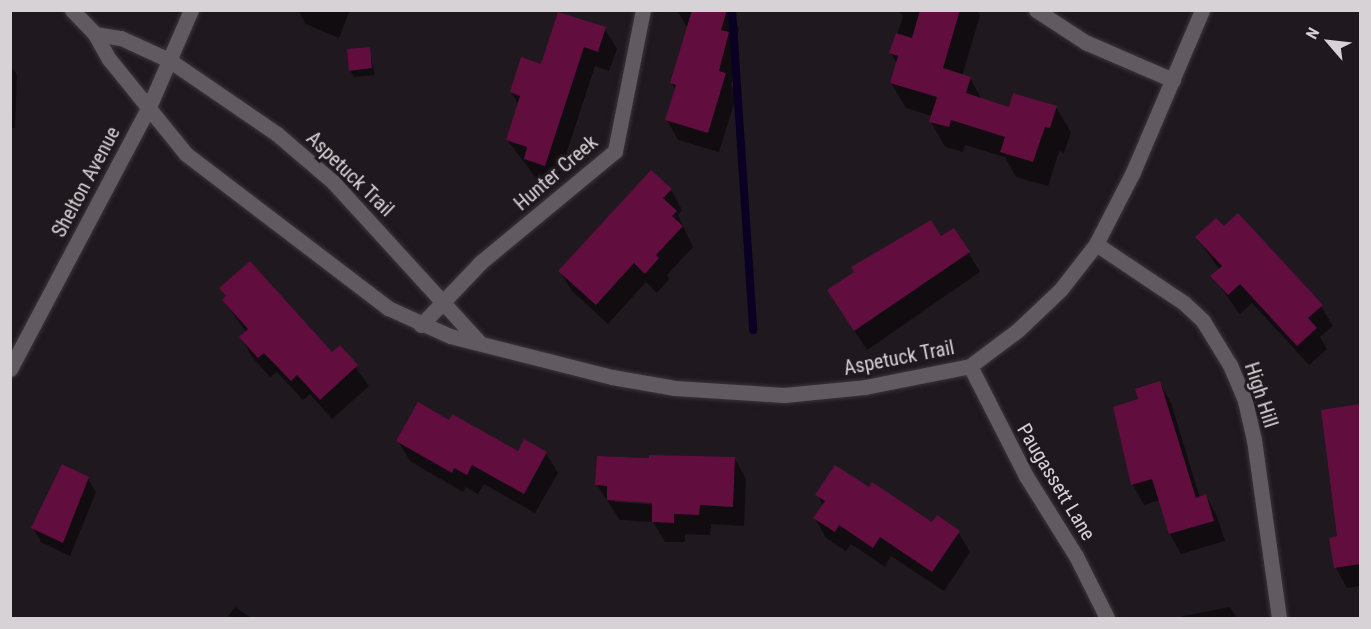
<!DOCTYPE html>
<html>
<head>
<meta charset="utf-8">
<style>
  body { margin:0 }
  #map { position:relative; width:1371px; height:629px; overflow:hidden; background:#1f181e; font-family:"Roboto Condensed",sans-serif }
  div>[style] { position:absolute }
  .shadow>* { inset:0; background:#0007 }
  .stream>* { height:8px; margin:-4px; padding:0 4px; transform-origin:4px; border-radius:4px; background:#090024 }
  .building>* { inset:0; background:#610d3e }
  .roads { filter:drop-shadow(0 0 2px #3a3539) drop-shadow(0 0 2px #3a3539) }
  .minor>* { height:15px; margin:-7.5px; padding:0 7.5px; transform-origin:7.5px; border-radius:7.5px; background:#625a61 }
  .secondary>* { height:15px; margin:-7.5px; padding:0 7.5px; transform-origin:7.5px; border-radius:7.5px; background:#625a61 }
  span { translate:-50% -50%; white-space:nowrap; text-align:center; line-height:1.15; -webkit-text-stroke:6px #1f181e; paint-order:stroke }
  .street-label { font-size:20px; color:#d7d2d6 }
  .frame { position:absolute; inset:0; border:12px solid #d7d2d6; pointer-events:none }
  .north { position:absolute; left:1299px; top:12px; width:60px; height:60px; -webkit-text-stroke:4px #1f181e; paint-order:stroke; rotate:298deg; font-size:16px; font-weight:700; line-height:24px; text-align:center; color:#d7d2d6 }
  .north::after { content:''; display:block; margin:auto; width:21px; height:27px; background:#d7d2d6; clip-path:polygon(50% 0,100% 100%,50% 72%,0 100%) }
</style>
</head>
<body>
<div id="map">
  <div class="shadow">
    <i style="clip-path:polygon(298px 10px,350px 10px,339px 38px,306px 24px)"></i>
    <i style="clip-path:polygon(677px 10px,730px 10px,739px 29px,734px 44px,739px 53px,731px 85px,737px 94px,719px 152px,678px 140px,667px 120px,676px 90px,671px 82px,688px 29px)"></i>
    <i style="clip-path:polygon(899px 10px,977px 10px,980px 16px,962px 76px,970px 78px,982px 100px,1010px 108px,1056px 107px,1071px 132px,1064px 153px,1059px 151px,1048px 186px,1016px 177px,1005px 157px,965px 145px,963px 152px,945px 147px,931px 122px,932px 116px,906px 108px,891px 83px,897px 64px,891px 53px,903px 17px)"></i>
    <i style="clip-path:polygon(605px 29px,617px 49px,609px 71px,595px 66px,556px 185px,537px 179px,507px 140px,519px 105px,511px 92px,542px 66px)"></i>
    <i style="clip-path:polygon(369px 49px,375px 75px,354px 77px,350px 70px)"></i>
    <i style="clip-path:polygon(10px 64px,17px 75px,15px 128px,10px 128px)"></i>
    <i style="clip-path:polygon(651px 172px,671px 190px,682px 210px,678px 215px,693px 247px,667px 275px,669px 279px,657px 293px,646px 282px,608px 324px,572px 291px,560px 272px)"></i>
    <i style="clip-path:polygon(1196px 237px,1321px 306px,1333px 326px,1320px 337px,1327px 349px,1309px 365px,1252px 303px,1240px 314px,1212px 276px,1220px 270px)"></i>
    <i style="clip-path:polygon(941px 238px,968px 252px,980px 272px,867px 350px,841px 310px)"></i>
    <i style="clip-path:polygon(221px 289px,332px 354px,340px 347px,369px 386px,332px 419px,310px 394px,303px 400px,277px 372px,270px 377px,252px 357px,241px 337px,246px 332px,224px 301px,227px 298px)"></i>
    <i style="clip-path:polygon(1160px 383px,1171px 403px,1200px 498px,1206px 496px,1217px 516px,1225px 541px,1181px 554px,1170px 534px,1160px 500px,1144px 505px,1133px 485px,1115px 408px,1140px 400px)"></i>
    <i style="clip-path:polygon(1360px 405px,1360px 586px,1347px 588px,1336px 568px,1331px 539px,1339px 538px,1323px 411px)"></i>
    <i style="clip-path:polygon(450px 422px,518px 453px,546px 453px,558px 473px,535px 513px,484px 484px,478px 494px,466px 487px,463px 492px,410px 461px,398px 441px)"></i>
    <i style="clip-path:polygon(evenodd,598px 457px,735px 459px,746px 479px,744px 526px,711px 524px,710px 535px,685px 534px,685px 542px,665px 542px,653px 522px,620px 520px,597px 485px,598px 457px,615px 499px,660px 502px,660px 505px,615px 502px,615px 499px)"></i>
    <i style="clip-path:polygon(88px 479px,96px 492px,70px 556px,41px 542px,33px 528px)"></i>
    <i style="clip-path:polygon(817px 495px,958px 532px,970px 552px,944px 591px,891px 556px,885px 567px,851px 544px,846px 551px,826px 538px,815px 518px,823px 505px)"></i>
    <i style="clip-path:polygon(235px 607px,251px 618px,227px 618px)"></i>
    <i style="clip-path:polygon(1230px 607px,1237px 618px,1183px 618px,1183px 616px)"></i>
  </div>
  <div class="stream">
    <i style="left:732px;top:10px;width:321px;rotate:86.2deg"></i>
  </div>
  <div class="building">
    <i style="clip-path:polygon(692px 10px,727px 10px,721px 30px,729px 32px,719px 71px,726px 73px,708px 133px,665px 120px,676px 85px,670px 83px)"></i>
    <i style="clip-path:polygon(920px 10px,960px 10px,943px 68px,971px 77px,966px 93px,1009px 107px,1013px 93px,1057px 106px,1050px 128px,1045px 127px,1033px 162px,1000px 152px,1005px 137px,951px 120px,949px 127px,929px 122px,937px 97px,890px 83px,898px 56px,889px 53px,896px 33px,912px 38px)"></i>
    <i style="clip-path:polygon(558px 12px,606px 27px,598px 52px,584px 47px,545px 166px,524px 159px,527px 147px,506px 140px,520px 96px,510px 92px,521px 57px,541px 64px)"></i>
    <i style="clip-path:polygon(370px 47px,372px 68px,349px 71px,347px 49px)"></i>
    <i style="clip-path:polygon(651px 170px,672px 189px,663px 198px,677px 211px,672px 216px,683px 226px,656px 255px,659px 258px,645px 274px,634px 263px,596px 305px,558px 271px)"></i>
    <i style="clip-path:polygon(1238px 213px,1323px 305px,1308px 318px,1317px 328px,1297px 346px,1240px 284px,1228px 295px,1210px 276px,1222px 266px,1195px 237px,1216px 218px,1224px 226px)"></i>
    <i style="clip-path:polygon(931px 220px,941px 236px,954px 228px,970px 252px,854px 331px,827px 290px,854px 272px,851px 267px)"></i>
    <i style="clip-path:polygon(250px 261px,332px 352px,340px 345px,358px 365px,320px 400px,297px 375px,291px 381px,264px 353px,258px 358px,239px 337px,248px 329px,222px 300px,226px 296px,219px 288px)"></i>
    <i style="clip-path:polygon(1160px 381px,1196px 498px,1206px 494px,1214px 521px,1169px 534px,1152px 479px,1131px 485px,1113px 407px,1138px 399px,1135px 389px)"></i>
    <i style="clip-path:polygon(418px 402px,449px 420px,452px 414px,518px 451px,524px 439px,547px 452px,524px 494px,472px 465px,467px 475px,454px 468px,452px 473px,396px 441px)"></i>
    <i style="clip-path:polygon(1360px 404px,1360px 564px,1334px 568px,1329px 538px,1337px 536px,1321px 410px)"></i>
    <i style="clip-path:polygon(649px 455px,735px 457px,733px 507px,700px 505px,699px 515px,674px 514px,674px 523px,652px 522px,652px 503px,607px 500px,607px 486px,595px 485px,597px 456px,649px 458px)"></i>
    <i style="clip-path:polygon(62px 464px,89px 477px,63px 543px,31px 528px)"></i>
    <i style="clip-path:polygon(835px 465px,869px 487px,872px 482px,932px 522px,937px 515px,960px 531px,932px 572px,880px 537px,873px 548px,839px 525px,835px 532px,813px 518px,825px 501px,815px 495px)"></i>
  </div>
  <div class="roads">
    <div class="minor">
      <i style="left:72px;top:10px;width:33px;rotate:46deg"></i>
      <i style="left:95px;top:34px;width:29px;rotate:61deg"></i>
      <i style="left:109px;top:59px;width:122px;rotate:51deg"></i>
      <i style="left:186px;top:154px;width:254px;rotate:37.3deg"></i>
      <i style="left:388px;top:308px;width:68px;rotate:24.3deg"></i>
      <i style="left:450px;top:336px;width:167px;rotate:14.2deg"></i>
      <i style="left:612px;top:377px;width:64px;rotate:9.9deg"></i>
      <i style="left:675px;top:388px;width:109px;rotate:3.7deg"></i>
      <i style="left:784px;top:395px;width:81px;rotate:-5.6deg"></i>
      <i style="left:865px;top:387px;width:107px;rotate:-11.3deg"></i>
      <i style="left:970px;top:366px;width:60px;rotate:-36.9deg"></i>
      <i style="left:1018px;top:330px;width:59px;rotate:-43.6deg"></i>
      <i style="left:1061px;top:289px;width:57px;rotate:-52.1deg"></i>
      <i style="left:1096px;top:244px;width:81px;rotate:-62.8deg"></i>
      <i style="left:1133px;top:172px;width:176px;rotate:-66.9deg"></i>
      <i style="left:1036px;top:10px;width:59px;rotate:33.1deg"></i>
      <i style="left:1085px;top:42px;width:96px;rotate:23.4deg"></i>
      <i style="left:95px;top:34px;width:26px;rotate:9deg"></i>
      <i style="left:121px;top:38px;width:53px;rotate:24.6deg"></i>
      <i style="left:169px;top:60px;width:131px;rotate:34.4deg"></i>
      <i style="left:277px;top:134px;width:74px;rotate:40.6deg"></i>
      <i style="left:333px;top:182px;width:218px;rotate:47.6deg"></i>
      <i style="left:1096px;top:244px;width:106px;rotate:33.8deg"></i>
      <i style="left:1184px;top:303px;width:26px;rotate:43deg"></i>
      <i style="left:1203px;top:321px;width:52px;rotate:58.5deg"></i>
      <i style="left:1230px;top:365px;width:39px;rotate:67deg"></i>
      <i style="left:1245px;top:401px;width:40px;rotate:77deg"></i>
      <i style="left:1254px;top:440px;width:180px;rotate:82deg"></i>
      <i style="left:421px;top:325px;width:87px;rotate:-46.4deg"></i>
      <i style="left:481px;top:262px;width:174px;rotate:-39.6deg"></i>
      <i style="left:615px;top:151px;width:144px;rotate:-78.8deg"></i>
      <i style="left:970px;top:366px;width:123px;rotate:63deg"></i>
      <i style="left:1026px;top:476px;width:94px;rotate:58deg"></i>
      <i style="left:1076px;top:556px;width:69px;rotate:63.4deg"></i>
    </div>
    <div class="secondary">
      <i style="left:10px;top:369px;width:297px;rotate:-62.1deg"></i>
      <i style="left:149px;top:107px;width:106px;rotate:-66.6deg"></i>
    </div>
  </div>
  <div class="street-label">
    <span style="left:556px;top:173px;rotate:-41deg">Hunter Creek</span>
    <span style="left:350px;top:174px;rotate:44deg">Aspetuck Trail</span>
    <span style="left:86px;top:182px;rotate:-62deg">Shelton Avenue</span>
    <span style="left:899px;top:358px;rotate:-11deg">Aspetuck Trail</span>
    <span style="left:1261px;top:395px;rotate:72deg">High Hill</span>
    <span style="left:1056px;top:482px;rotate:59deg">Paugassett Lane</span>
  </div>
  <div class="frame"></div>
  <div class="north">N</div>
</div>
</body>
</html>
